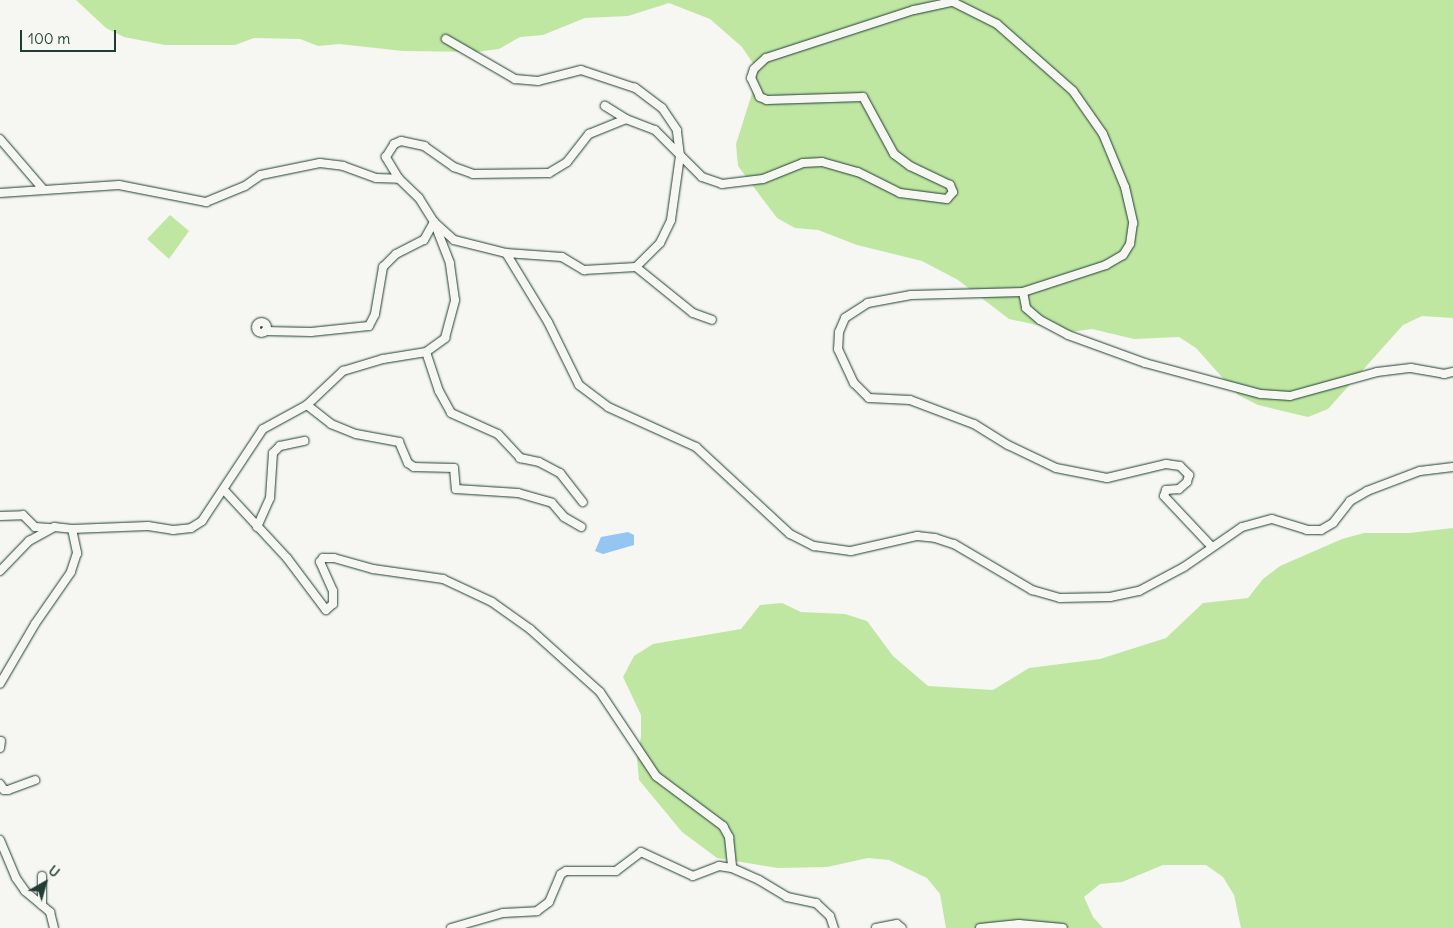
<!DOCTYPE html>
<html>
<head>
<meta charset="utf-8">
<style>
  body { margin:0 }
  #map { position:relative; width:1453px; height:928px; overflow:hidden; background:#f6f6f2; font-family:Delius,sans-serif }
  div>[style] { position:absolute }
  .green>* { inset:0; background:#c0e7a2 }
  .water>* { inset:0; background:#95c5f1 }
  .roads { filter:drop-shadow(0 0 1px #1f3d34) drop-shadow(0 0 1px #1f3d34) }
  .street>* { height:8px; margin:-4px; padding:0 4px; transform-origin:4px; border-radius:4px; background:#f6f6f2 }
  .street>.ring { margin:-4px; padding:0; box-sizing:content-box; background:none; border:8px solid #f6f6f2; border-radius:50% }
  span { translate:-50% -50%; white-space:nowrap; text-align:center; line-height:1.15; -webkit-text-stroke:5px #f6f6f2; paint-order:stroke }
  .north { position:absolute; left:20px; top:858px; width:50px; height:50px; -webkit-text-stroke:4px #f6f6f2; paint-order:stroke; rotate:38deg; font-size:14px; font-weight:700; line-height:20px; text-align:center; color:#1f3d34 }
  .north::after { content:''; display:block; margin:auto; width:18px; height:22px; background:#1f3d34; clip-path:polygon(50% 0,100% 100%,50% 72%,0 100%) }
  .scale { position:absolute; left:20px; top:30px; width:96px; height:22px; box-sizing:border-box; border:2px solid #1f3d34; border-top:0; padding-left:6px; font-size:15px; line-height:18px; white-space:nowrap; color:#1f3d34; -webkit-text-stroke:4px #f6f6f2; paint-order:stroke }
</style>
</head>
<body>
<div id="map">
  <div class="green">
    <i style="clip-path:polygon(76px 0,1453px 0,1453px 318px,1422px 316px,1403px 325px,1328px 409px,1308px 417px,1258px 405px,1238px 395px,1196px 348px,1179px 337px,1134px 339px,1092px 329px,1071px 332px,1009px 319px,958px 280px,922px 261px,857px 245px,818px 230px,795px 228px,777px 218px,738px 166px,736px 144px,754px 87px,754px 65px,742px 47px,710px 19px,669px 3px,628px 16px,585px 18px,543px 35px,520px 37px,499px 49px,476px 52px,403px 51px,339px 44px,318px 46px,300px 39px,254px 38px,235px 45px,165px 45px,124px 37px,106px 28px)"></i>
    <i style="clip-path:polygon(170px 215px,189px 231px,169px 259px,147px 239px)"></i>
    <i style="clip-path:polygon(1453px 528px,1453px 928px,1241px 928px,1234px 895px,1223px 877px,1206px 865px,1163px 865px,1122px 882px,1100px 884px,1084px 897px,1093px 917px,1103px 928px,946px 928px,940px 894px,927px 878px,889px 860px,868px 858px,827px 867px,778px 868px,717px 858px,682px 832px,639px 780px,637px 758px,641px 737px,641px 715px,623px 677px,634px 656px,653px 644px,741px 629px,760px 605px,782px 603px,801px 612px,845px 614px,867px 621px,893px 656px,928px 686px,993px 690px,1029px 668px,1100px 659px,1166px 638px,1203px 603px,1248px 598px,1263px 579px,1280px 566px,1342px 539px,1364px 533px,1409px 533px)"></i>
  </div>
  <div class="water">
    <i style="clip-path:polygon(628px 532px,634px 535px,634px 545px,603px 554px,595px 551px,601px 537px)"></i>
  </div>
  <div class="roads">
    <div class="street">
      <i style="left:626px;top:119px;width:31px;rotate:21deg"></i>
      <i style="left:655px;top:130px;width:66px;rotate:45deg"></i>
      <i style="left:702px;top:177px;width:21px;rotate:19deg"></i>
      <i style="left:722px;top:184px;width:41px;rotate:-7deg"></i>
      <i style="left:763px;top:179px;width:43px;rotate:-21.8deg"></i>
      <i style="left:803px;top:163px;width:19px;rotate:-3deg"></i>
      <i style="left:822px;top:162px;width:37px;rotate:16deg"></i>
      <i style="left:858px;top:172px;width:47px;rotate:26.6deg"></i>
      <i style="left:900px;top:193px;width:47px;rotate:7.3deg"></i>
      <i style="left:947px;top:199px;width:9px;rotate:-49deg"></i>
      <i style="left:953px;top:192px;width:8px;rotate:-113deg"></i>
      <i style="left:950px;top:185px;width:44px;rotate:-154.6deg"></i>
      <i style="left:910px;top:166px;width:20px;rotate:-143deg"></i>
      <i style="left:894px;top:154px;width:65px;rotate:-118.5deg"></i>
      <i style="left:863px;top:97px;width:96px;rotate:178.2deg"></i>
      <i style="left:767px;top:100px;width:8px;rotate:-157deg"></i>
      <i style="left:760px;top:97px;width:21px;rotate:-115deg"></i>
      <i style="left:751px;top:78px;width:9px;rotate:-72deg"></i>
      <i style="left:754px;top:69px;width:16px;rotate:-43deg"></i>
      <i style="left:766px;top:58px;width:156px;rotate:-18deg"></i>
      <i style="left:914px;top:10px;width:40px;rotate:-12deg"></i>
      <i style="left:953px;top:2px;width:49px;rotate:26.6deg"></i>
      <i style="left:997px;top:24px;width:101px;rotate:41.4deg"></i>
      <i style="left:1073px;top:91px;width:52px;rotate:55.1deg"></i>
      <i style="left:1103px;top:134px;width:57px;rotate:67.5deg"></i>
      <i style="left:1125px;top:187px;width:37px;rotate:77deg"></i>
      <i style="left:1133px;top:223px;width:21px;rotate:98deg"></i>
      <i style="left:1130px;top:244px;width:13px;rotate:122deg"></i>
      <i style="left:1123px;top:255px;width:20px;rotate:150deg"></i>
      <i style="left:1106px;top:265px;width:87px;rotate:162deg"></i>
      <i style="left:1023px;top:292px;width:16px;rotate:79deg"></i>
      <i style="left:1026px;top:308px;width:18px;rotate:41deg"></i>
      <i style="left:1040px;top:320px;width:32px;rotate:28deg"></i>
      <i style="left:1068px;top:335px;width:82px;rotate:20deg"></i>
      <i style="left:1145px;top:363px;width:120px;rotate:15deg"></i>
      <i style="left:1261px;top:394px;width:29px;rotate:4deg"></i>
      <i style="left:1290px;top:396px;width:90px;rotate:-15.4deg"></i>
      <i style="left:1377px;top:372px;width:34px;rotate:-7deg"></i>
      <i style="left:1411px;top:368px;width:34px;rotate:10deg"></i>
      <i style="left:1444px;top:374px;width:9px;rotate:-13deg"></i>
      <i style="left:0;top:139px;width:66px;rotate:49.3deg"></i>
      <i style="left:0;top:193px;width:119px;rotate:-3.8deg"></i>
      <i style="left:119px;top:185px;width:89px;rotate:11.1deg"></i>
      <i style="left:206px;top:202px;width:42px;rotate:-22.3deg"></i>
      <i style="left:245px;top:186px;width:19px;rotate:-35deg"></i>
      <i style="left:261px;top:175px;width:60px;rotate:-11.5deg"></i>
      <i style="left:320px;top:163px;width:23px;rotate:7deg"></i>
      <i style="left:343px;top:166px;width:35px;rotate:20deg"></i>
      <i style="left:376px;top:178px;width:23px;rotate:2deg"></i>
      <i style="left:506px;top:253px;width:81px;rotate:58.7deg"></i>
      <i style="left:548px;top:322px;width:70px;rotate:63.8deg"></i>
      <i style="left:579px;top:385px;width:36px;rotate:37deg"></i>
      <i style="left:608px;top:407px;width:97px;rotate:24.4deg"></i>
      <i style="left:696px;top:447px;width:128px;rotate:42.8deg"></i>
      <i style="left:790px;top:534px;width:27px;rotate:27deg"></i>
      <i style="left:814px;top:546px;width:37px;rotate:8deg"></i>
      <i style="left:851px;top:551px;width:68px;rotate:-12.8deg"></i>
      <i style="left:917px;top:536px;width:18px;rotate:6deg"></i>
      <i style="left:935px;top:538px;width:20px;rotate:18deg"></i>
      <i style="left:954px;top:544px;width:91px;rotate:30.5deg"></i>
      <i style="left:1032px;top:590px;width:29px;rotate:16deg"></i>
      <i style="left:1060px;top:598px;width:50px;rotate:-1.1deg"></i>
      <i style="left:1110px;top:597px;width:30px;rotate:-12deg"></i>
      <i style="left:1139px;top:591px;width:51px;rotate:-28.1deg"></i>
      <i style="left:1184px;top:567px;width:70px;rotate:-34.6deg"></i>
      <i style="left:1242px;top:527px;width:31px;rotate:-15deg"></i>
      <i style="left:1272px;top:519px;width:37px;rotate:17deg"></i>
      <i style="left:1307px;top:530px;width:14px"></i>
      <i style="left:1321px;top:530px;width:14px;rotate:-30deg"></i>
      <i style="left:1333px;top:523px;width:28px;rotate:-52deg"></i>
      <i style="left:1350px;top:501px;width:20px;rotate:-30deg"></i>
      <i style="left:1367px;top:491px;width:57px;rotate:-20.7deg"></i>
      <i style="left:1420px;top:471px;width:33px;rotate:-7deg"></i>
      <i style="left:636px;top:267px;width:73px;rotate:38.9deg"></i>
      <i style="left:693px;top:313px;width:20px;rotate:20deg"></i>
      <i style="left:1023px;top:292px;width:112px;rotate:178.5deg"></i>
      <i style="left:911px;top:295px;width:44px;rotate:169.5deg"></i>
      <i style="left:868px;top:303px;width:27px;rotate:147deg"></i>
      <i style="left:845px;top:318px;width:15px;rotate:113deg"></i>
      <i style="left:839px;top:332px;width:17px;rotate:93deg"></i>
      <i style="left:838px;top:349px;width:38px;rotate:65deg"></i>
      <i style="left:854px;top:383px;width:21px;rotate:45deg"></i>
      <i style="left:869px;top:398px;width:41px;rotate:2.8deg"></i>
      <i style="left:910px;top:400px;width:68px;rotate:20.6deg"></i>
      <i style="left:974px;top:424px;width:40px;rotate:32deg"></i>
      <i style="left:1008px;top:445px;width:53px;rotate:25.6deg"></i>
      <i style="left:1056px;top:468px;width:52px;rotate:11.1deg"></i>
      <i style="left:1107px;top:478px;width:61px;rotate:-13.3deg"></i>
      <i style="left:1166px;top:464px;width:14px;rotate:8deg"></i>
      <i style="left:1180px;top:466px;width:13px;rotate:45deg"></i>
      <i style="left:1189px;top:475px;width:7px;rotate:106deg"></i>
      <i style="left:1187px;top:482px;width:11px;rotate:139deg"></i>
      <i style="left:1179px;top:489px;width:13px;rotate:176deg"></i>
      <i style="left:1166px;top:490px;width:6px;rotate:108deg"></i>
      <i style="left:1164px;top:496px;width:70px;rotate:46.7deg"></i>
      <i class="ring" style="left:255.5px;top:321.5px;width:3px;height:3px"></i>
      <i style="left:265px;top:331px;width:46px;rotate:1.2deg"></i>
      <i style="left:311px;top:332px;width:58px;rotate:-5.9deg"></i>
      <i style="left:369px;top:326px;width:13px;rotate:-63deg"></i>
      <i style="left:375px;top:314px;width:48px;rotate:-80.3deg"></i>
      <i style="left:383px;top:267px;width:18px;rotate:-45deg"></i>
      <i style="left:396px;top:254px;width:31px;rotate:-27deg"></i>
      <i style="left:424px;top:240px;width:21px;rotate:-61deg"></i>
      <i style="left:434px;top:222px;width:27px;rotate:42deg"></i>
      <i style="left:454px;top:240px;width:54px;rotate:14deg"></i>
      <i style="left:506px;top:253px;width:56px;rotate:4.1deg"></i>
      <i style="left:562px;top:257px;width:26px;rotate:31deg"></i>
      <i style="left:584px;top:270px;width:52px;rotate:-3.3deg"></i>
      <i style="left:636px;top:267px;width:34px;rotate:-45deg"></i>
      <i style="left:660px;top:243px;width:25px;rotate:-64deg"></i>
      <i style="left:671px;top:220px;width:65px;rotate:-82deg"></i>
      <i style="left:680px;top:156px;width:26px;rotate:-97deg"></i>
      <i style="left:677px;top:130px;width:27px;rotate:-124deg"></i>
      <i style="left:662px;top:108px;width:34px;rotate:-143deg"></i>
      <i style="left:635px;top:88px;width:57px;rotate:-161.6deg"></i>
      <i style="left:581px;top:70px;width:44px;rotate:165.7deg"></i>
      <i style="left:538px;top:81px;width:23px;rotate:-175deg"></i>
      <i style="left:515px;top:79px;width:80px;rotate:-149.9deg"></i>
      <i style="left:426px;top:352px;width:41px;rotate:71.6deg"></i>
      <i style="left:439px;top:391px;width:25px;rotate:61deg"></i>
      <i style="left:451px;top:413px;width:51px;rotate:24.1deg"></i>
      <i style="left:498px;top:434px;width:33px;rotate:47deg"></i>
      <i style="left:520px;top:458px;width:19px;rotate:12deg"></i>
      <i style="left:539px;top:462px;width:24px;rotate:28deg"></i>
      <i style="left:560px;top:473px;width:37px;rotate:52deg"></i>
      <i style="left:307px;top:405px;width:31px;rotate:38deg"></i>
      <i style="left:331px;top:424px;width:27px;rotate:22deg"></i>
      <i style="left:356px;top:434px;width:44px;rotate:10.5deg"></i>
      <i style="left:399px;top:442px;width:23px;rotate:67deg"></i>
      <i style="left:408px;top:463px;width:7px;rotate:34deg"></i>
      <i style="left:414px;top:467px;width:40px;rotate:1.4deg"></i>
      <i style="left:454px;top:468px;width:21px;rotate:85deg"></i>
      <i style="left:456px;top:489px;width:62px;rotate:3.7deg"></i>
      <i style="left:518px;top:493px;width:35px;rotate:16deg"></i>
      <i style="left:552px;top:503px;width:18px;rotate:49deg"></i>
      <i style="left:564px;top:517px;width:20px;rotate:30deg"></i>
      <i style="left:224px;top:490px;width:93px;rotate:47.2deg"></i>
      <i style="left:287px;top:558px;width:65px;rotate:53.1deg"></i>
      <i style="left:326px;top:610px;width:9px;rotate:-41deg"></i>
      <i style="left:333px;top:604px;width:13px;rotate:-90deg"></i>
      <i style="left:333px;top:591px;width:32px;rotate:-114deg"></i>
      <i style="left:320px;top:562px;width:5px;rotate:-53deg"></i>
      <i style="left:323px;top:558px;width:11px"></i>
      <i style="left:334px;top:558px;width:41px;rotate:15.8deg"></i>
      <i style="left:373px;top:569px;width:71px;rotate:8.1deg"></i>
      <i style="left:443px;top:579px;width:54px;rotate:25.1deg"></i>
      <i style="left:492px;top:602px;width:47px;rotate:35.4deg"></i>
      <i style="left:530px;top:629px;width:94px;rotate:42deg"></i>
      <i style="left:600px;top:692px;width:101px;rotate:56.3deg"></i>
      <i style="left:656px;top:776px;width:84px;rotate:36.7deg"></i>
      <i style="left:723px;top:826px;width:13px;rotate:61deg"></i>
      <i style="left:729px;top:837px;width:31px;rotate:84deg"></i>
      <i style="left:0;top:516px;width:23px;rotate:-2deg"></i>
      <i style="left:23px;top:515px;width:17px;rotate:45deg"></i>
      <i style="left:35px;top:527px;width:14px;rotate:4deg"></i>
      <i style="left:257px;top:527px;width:32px;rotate:-66deg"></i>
      <i style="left:270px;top:498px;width:45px;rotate:-86.2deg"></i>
      <i style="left:273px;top:453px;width:10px;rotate:-45deg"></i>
      <i style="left:280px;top:446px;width:25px;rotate:-12deg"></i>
      <i style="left:72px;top:529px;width:76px;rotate:-2.3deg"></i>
      <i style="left:148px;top:526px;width:25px;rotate:9deg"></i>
      <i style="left:173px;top:530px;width:18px;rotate:-6deg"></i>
      <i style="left:191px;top:528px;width:13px;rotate:-32deg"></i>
      <i style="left:202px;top:521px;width:110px;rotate:-56.5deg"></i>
      <i style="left:263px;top:429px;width:50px;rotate:-28.6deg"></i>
      <i style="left:307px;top:405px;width:50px;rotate:-43.4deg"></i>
      <i style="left:343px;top:371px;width:42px;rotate:-16.7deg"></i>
      <i style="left:383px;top:359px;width:44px;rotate:-9.2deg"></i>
      <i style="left:426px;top:352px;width:24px;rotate:-36deg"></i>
      <i style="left:445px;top:338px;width:39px;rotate:-75deg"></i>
      <i style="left:455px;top:300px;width:37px;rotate:-98deg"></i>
      <i style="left:450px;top:263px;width:44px;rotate:-111.3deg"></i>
      <i style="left:434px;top:222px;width:28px;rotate:-122deg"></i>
      <i style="left:419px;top:198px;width:28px;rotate:-136deg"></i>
      <i style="left:399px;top:179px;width:26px;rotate:-121deg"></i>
      <i style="left:386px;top:157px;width:15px;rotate:-58deg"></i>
      <i style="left:394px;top:144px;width:8px;rotate:-23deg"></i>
      <i style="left:401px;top:141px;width:24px;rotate:12deg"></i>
      <i style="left:424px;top:146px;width:37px;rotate:35deg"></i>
      <i style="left:454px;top:167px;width:20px;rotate:20deg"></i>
      <i style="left:473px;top:174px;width:76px;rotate:-0.8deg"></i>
      <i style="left:549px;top:173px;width:21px;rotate:-31deg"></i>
      <i style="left:567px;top:162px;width:36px;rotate:-52deg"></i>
      <i style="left:589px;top:134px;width:40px;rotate:-22deg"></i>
      <i style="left:626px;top:119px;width:25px;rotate:-148deg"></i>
      <i style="left:0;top:571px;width:42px;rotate:-46deg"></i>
      <i style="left:29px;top:541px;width:29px;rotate:-29deg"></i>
      <i style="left:54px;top:527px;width:18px;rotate:6deg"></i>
      <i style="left:72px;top:529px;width:25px;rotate:78deg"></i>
      <i style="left:77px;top:553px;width:20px;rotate:108deg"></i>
      <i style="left:71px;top:572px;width:63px;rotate:124.7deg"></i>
      <i style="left:35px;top:624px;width:69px;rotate:120.3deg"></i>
      <i style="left:0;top:748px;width:7px;rotate:-82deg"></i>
      <i style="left:0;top:784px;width:7px;rotate:56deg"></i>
      <i style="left:4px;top:790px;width:4px"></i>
      <i style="left:8px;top:790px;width:29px;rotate:-20deg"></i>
      <i style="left:0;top:840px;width:41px;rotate:67.2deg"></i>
      <i style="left:16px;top:878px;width:16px;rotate:55deg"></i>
      <i style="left:25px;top:891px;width:33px;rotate:40deg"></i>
      <i style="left:50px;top:912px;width:16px;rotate:76deg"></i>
      <i style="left:42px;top:905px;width:29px;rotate:-90deg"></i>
      <i style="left:451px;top:928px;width:54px;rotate:-16.1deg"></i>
      <i style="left:503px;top:913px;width:34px;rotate:-3deg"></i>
      <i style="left:537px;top:911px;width:15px;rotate:-37deg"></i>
      <i style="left:549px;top:902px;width:30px;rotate:-67deg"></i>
      <i style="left:561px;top:874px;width:6px;rotate:-31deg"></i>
      <i style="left:566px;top:871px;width:50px"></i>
      <i style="left:616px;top:871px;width:31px;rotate:-37deg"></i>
      <i style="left:641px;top:852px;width:57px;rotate:24.8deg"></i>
      <i style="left:693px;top:876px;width:28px;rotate:-21deg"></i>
      <i style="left:719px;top:866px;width:13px;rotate:9deg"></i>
      <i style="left:732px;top:868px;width:30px;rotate:24deg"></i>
      <i style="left:759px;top:880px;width:33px;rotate:31deg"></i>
      <i style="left:787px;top:897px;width:30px;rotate:12deg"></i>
      <i style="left:816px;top:903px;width:19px;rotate:43deg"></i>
      <i style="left:830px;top:916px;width:13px;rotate:72deg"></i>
      <i style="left:876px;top:928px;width:21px;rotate:-11deg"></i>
      <i style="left:897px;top:924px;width:6px;rotate:39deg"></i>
      <i style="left:980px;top:928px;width:39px;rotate:-6deg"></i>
      <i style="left:1019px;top:924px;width:44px;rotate:5.2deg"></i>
    </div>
  </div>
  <div class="north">U</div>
  <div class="scale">100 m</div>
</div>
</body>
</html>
